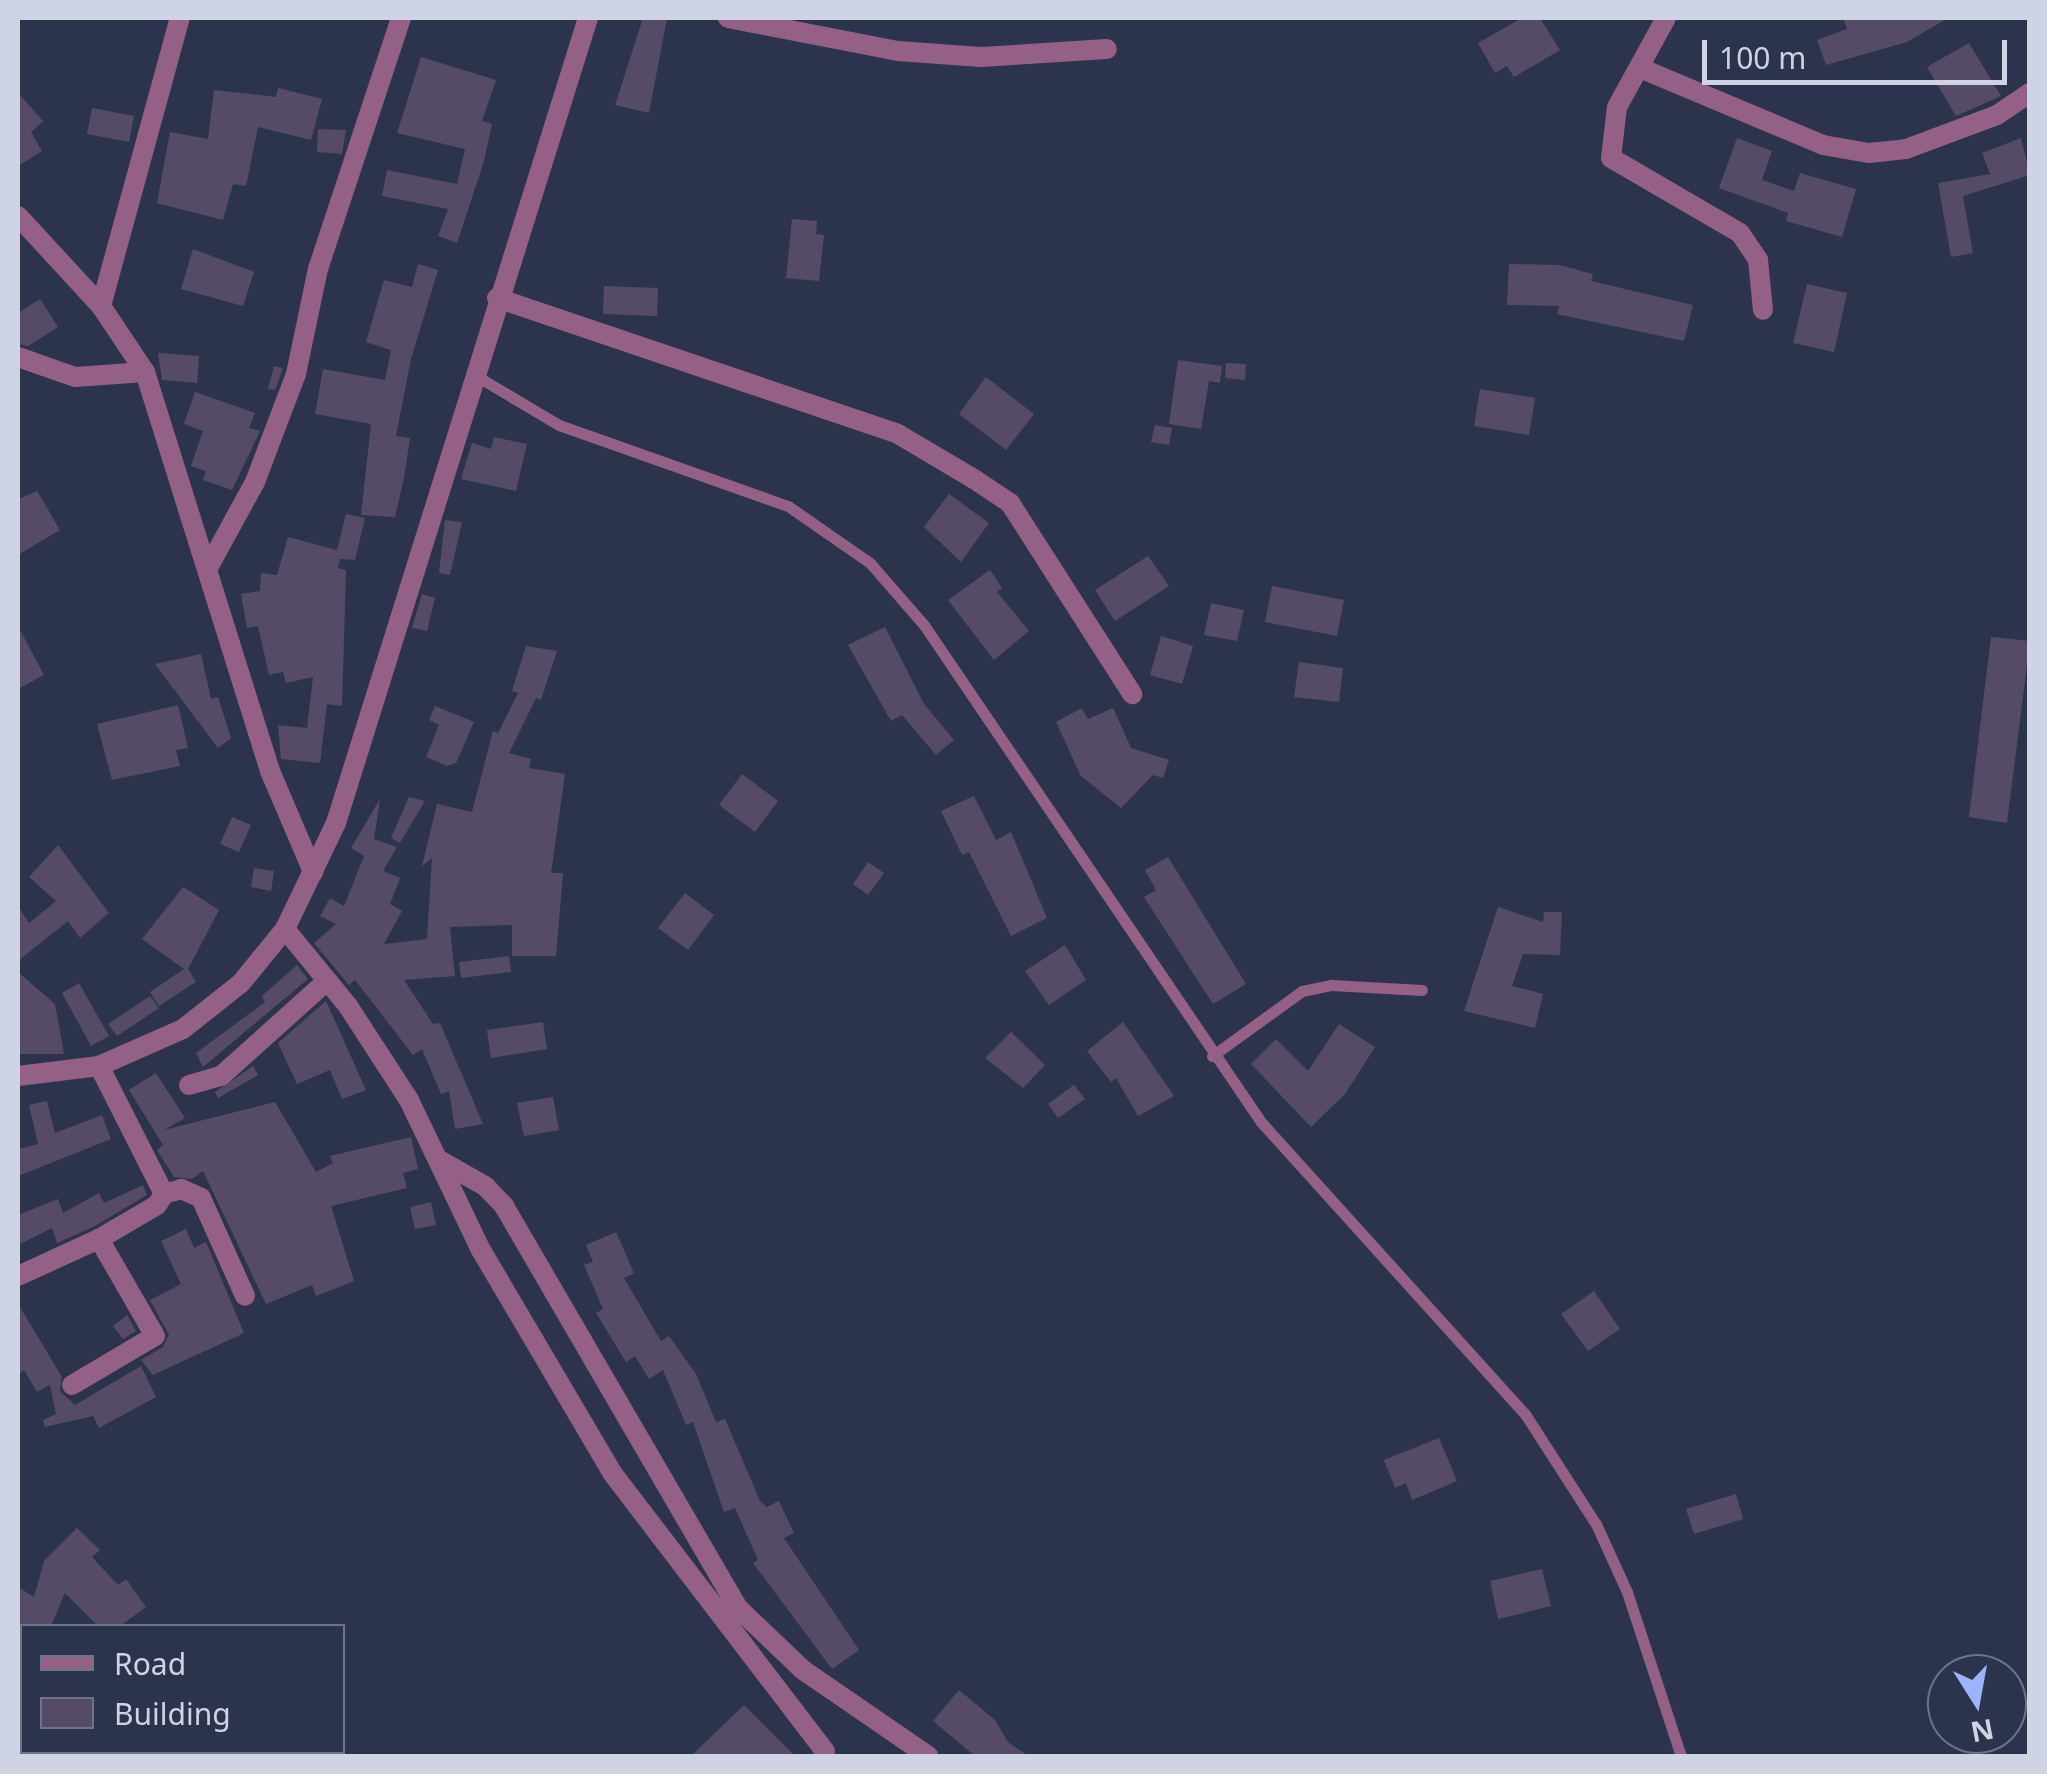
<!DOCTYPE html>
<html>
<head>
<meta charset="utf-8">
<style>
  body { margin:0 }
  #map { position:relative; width:2047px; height:1774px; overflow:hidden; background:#2c344d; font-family:"Noto Sans",sans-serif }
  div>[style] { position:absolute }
  .building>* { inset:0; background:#564b66 }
  .service>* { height:11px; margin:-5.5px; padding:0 5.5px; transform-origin:5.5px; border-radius:5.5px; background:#946085 }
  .minor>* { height:20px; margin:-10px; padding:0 10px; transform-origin:10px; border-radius:10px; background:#946085 }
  span { translate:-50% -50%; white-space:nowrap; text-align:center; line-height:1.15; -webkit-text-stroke:8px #2c344d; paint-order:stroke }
  .frame { position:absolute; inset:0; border:20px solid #cfd4e4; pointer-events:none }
  .legend { position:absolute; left:20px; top:1624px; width:325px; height:130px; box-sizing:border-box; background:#2c344d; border:2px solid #6d7489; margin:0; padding:12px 18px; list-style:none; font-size:30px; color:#cfd4e4 }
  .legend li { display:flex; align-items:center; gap:20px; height:50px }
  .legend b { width:50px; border:2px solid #6d7489 }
  .north { position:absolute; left:1927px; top:1654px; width:100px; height:100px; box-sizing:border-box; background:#2c344d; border:2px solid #6d7489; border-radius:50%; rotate:169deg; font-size:28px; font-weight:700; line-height:40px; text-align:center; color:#cfd4e4 }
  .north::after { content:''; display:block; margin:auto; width:35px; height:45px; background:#9cb4fd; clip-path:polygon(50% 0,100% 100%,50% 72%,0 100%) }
  .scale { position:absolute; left:1702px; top:40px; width:305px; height:45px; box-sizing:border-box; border:5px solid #cfd4e4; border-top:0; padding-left:12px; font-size:30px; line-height:35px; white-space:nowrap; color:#cfd4e4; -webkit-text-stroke:8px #2c344d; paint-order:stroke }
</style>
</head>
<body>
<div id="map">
  <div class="building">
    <i style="clip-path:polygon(643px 18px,667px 18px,649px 113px,615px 105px)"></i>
    <i style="clip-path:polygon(1522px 18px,1540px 18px,1560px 50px,1514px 77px,1507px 66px,1495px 73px,1478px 43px)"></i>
    <i style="clip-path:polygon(1843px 18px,1948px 18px,1907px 42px,1826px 65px,1817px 40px,1847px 29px)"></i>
    <i style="clip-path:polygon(1969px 43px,2001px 96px,1956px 116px,1927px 67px)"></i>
    <i style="clip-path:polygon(421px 57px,496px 80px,482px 121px,492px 124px,484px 161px,457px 243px,438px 236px,448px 209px,382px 196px,387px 170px,457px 184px,465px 149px,397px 133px)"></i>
    <i style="clip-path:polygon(278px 88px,322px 99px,311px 140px,258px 127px,246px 186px,233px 184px,223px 220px,157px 203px,170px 132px,208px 139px,214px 90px,276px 97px)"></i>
    <i style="clip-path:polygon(18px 93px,43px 121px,31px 132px,42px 151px,18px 166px)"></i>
    <i style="clip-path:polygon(92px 108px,134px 116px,129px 142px,87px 134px)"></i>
    <i style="clip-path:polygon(318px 129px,346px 130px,342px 154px,317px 152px)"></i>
    <i style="clip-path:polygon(1737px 138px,1772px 151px,1762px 180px,1794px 191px,1800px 173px,1856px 189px,1842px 237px,1786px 221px,1788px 213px,1719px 188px)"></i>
    <i style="clip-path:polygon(2021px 138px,2030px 175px,1963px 196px,1973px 253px,1951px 257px,1938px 183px,1990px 174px,1982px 153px)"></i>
    <i style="clip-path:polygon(792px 219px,817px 221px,816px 234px,824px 235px,819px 281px,786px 278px)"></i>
    <i style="clip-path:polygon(193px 249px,254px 272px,243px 306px,181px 289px)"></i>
    <i style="clip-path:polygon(418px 264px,438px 270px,411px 359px,396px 436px,410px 438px,404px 478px,395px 517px,361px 515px,371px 424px,315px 414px,323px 369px,385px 380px,391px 350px,366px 342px,384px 280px,412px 287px)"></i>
    <i style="clip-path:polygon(1509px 264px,1559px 265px,1593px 274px,1591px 281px,1693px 305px,1684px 341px,1557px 314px,1559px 306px,1507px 305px)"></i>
    <i style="clip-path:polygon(1807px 284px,1847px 293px,1834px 352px,1793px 343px)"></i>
    <i style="clip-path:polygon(604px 286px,658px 288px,657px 316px,603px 314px)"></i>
    <i style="clip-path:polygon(40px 299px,58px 327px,28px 346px,18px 344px,18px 313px)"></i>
    <i style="clip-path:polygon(158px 353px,199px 356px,197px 383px,162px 380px)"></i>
    <i style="clip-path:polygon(1178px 360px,1222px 366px,1220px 383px,1209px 381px,1201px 429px,1169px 424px)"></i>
    <i style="clip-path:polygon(1226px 363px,1246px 364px,1245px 380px,1225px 378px)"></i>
    <i style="clip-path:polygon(274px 366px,283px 368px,275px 390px,268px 389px)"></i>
    <i style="clip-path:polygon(986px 377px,1034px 414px,1006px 450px,959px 414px)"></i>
    <i style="clip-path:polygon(1480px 389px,1535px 398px,1529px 435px,1474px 426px)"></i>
    <i style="clip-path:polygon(195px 392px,255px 413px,249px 428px,260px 431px,232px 490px,203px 480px,206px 471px,191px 466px,203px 431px,184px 424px)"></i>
    <i style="clip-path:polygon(1155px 425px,1172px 428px,1169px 445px,1151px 442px)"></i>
    <i style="clip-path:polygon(494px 437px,527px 444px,516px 491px,461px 479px,472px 443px,491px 449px)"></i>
    <i style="clip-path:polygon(37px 491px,60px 530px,18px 555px,18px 499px)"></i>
    <i style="clip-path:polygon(949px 494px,989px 523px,961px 562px,924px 527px)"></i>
    <i style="clip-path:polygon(346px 514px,365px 518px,355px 560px,340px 559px,338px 568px,346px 570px,342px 706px,327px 704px,320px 763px,281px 759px,278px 725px,307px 728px,313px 677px,286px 683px,283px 672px,269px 675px,258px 626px,247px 628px,241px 594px,260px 591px,261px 573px,277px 575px,288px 537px,337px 550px)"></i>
    <i style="clip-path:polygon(445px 520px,462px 522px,450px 575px,439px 573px)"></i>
    <i style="clip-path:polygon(1148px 556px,1169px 586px,1115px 621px,1095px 590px)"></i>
    <i style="clip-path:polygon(990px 570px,1002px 588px,997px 592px,1029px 631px,994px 660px,948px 600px)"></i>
    <i style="clip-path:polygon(1272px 586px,1344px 600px,1337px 636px,1265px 622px)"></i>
    <i style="clip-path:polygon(422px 594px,435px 598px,427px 631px,412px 628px)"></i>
    <i style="clip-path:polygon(1211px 603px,1244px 610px,1237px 641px,1204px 635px)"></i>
    <i style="clip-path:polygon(18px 626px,44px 675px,18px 689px)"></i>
    <i style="clip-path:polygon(885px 627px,924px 704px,954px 740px,936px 755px,902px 715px,891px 721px,848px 645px)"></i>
    <i style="clip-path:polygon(1161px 636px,1193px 646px,1182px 684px,1150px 675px)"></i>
    <i style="clip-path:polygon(1991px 637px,2030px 641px,2007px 823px,1969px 817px)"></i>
    <i style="clip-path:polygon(526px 646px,557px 651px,541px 700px,536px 698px,509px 753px,531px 759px,529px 768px,565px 774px,551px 873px,563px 873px,556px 956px,512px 956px,512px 925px,450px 927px,455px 976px,404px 980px,433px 1024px,440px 1023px,483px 1124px,455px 1129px,449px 1091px,441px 1094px,422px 1049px,413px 1055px,355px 980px,349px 985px,314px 943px,336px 924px,320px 916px,330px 898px,344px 906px,364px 856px,351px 848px,380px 799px,374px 839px,397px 847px,383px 871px,400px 878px,390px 904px,402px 911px,384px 944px,427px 939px,432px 858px,422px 866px,437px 804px,472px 812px,493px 731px,498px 733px,518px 693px,512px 691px)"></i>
    <i style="clip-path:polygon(201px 654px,211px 699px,218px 697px,231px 738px,218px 748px,155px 664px)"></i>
    <i style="clip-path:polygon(1299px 662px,1343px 668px,1339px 702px,1294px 697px)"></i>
    <i style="clip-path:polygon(178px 705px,188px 748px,176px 750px,180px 766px,112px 780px,97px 724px)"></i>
    <i style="clip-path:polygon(435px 706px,474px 722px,456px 763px,447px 766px,426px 757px,439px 725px,429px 720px)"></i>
    <i style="clip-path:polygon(1082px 708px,1088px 719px,1113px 708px,1131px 748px,1169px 760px,1163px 778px,1153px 775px,1121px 808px,1081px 776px,1056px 722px)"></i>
    <i style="clip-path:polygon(742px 774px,778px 801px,755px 832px,719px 805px)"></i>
    <i style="clip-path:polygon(974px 796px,996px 840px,1011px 832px,1047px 918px,1011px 936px,969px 852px,962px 855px,941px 811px)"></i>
    <i style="clip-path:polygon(409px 797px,425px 801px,400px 843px,391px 838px)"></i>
    <i style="clip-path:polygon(232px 817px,251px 825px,239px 852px,220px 844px)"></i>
    <i style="clip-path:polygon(58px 845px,109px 913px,80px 938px,68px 921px,18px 961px,18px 906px,29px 923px,56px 901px,29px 877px)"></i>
    <i style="clip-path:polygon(1168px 857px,1246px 984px,1213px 1004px,1144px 897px,1156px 890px,1145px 870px)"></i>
    <i style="clip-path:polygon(868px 862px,884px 873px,868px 895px,853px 884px)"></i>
    <i style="clip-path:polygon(254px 868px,274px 871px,271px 891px,251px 887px)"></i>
    <i style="clip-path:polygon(183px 887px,219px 910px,188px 969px,196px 982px,159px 1006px,150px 992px,184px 969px,142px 939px)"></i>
    <i style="clip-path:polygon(685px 893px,714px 915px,688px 950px,658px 928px)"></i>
    <i style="clip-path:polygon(1498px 907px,1543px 922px,1544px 912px,1562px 912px,1560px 955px,1523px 954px,1512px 986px,1543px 994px,1535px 1028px,1464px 1011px)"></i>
    <i style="clip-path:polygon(1065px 945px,1086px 980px,1049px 1005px,1025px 971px)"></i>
    <i style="clip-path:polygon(509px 956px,511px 972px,461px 978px,459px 962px)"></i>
    <i style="clip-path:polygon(297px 965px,308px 979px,203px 1067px,196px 1053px,265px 1002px,262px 996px)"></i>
    <i style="clip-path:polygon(18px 972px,55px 1004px,64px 1054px,18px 1054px)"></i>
    <i style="clip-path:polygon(79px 983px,109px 1036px,91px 1046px,62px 993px)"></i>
    <i style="clip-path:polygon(150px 996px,159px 1008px,117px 1036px,108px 1024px)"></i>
    <i style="clip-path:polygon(326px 1001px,366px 1090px,342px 1099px,330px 1070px,297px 1084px,278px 1043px)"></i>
    <i style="clip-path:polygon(543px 1022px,547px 1049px,491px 1058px,487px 1030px)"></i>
    <i style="clip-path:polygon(1123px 1022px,1174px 1096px,1138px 1116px,1116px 1078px,1111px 1082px,1087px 1051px)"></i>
    <i style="clip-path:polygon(1339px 1024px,1375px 1047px,1345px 1094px,1311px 1127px,1251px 1064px,1276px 1039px,1308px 1071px)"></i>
    <i style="clip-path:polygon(1011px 1032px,1045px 1065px,1023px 1088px,985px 1058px)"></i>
    <i style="clip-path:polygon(253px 1066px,258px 1075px,218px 1098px,215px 1092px)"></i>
    <i style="clip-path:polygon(156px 1073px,185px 1118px,164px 1130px,275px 1102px,316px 1172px,333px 1163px,330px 1156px,411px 1137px,418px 1169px,403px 1173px,407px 1188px,331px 1206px,354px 1281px,316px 1296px,312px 1285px,266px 1304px,203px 1171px,192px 1179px,174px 1177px,157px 1150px,163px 1145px,129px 1090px)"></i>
    <i style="clip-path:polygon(1074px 1085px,1085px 1099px,1058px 1118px,1048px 1104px)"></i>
    <i style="clip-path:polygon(553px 1097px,559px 1130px,524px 1136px,517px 1103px)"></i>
    <i style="clip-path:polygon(47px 1101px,55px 1133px,102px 1115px,111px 1139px,18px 1176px,18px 1149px,38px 1144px,29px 1105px)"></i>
    <i style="clip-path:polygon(143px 1185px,147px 1195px,93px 1227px,57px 1243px,52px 1228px,18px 1245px,18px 1215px,58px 1199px,63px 1213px,99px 1193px,104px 1203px)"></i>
    <i style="clip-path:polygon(431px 1202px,436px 1225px,415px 1229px,410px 1207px)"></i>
    <i style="clip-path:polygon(186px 1229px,194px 1248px,206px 1242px,244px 1333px,153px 1375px,141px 1360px,163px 1347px,169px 1335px,150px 1300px,181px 1284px,161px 1241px)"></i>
    <i style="clip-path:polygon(616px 1232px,634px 1273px,624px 1278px,661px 1341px,669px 1336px,696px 1374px,716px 1422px,725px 1419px,760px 1501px,767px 1507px,779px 1501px,794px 1533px,784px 1538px,859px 1650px,832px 1669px,753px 1563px,758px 1560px,735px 1508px,724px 1512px,693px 1422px,686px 1425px,663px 1370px,649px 1379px,635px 1356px,626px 1362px,596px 1313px,603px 1309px,584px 1265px,593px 1262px,586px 1245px)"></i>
    <i style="clip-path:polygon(1594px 1291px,1620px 1329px,1588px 1351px,1561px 1314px)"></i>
    <i style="clip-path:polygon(18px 1304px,62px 1377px,60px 1391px,75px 1405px,141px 1366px,156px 1397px,99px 1428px,93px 1416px,45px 1427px,43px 1420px,56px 1414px,50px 1385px,37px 1392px,24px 1370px,18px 1375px)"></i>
    <i style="clip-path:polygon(127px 1315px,136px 1331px,123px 1339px,113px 1326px)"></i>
    <i style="clip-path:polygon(1439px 1438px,1457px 1481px,1412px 1500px,1406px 1483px,1395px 1488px,1384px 1460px)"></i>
    <i style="clip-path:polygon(1736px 1494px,1743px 1519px,1694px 1534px,1686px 1509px)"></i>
    <i style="clip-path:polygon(77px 1528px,100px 1550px,92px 1557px,118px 1585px,126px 1579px,146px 1607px,120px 1626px,98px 1626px,65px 1593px,51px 1626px,18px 1626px,18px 1587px,34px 1597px,44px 1561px)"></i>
    <i style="clip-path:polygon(1542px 1569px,1551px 1606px,1498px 1619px,1490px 1581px)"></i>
    <i style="clip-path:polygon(959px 1690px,995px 1720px,1008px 1742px,1028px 1756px,975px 1756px,933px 1721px)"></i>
    <i style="clip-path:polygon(744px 1705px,795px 1756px,691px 1756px)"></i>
  </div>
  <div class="service">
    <i style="left:473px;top:374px;width:100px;rotate:30.7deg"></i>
    <i style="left:559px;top:425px;width:243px;rotate:19.5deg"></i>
    <i style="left:788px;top:506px;width:100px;rotate:34.8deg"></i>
    <i style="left:870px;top:563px;width:82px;rotate:48.9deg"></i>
    <i style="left:924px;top:625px;width:600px;rotate:55.86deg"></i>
    <i style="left:1261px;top:1122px;width:394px;rotate:47.9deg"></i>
    <i style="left:1525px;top:1414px;width:131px;rotate:57.2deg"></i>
    <i style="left:1596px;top:1524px;width:75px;rotate:65.5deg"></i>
    <i style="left:1627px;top:1592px;width:173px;rotate:71.8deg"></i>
    <i style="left:1212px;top:1056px;width:111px;rotate:-35.8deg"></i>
    <i style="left:1302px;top:991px;width:30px;rotate:-12deg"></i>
    <i style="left:1331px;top:985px;width:91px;rotate:3.1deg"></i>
  </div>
  <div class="minor">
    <i style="left:728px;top:18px;width:173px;rotate:11deg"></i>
    <i style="left:898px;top:51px;width:83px;rotate:4.1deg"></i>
    <i style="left:981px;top:57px;width:126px;rotate:-3.6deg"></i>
    <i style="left:1666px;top:18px;width:102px;rotate:118.8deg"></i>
    <i style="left:1617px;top:107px;width:51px;rotate:96.7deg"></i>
    <i style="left:1611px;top:158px;width:149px;rotate:30.2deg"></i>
    <i style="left:1740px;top:233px;width:32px;rotate:56deg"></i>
    <i style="left:1758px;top:260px;width:50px;rotate:84.3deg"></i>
    <i style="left:1640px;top:68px;width:199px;rotate:22.8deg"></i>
    <i style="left:1823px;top:145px;width:47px;rotate:9.9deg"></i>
    <i style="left:1869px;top:153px;width:37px;rotate:-6deg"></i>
    <i style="left:1906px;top:149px;width:97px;rotate:-20.5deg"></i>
    <i style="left:1997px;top:115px;width:40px;rotate:-34deg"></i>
    <i style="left:18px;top:216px;width:122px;rotate:47.3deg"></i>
    <i style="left:101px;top:306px;width:79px;rotate:56.3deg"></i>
    <i style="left:145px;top:372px;width:418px;rotate:72.6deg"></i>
    <i style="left:270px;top:771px;width:110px;rotate:66.9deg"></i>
    <i style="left:497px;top:298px;width:423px;rotate:18.7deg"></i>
    <i style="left:898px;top:434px;width:88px;rotate:30.6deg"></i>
    <i style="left:974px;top:479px;width:43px;rotate:33.7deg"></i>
    <i style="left:1010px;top:503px;width:227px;rotate:57.4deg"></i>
    <i style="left:101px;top:306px;width:299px;rotate:-74.7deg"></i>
    <i style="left:18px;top:357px;width:60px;rotate:19.3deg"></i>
    <i style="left:75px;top:377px;width:70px;rotate:-4.1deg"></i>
    <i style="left:209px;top:566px;width:96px;rotate:-61.3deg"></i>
    <i style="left:255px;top:482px;width:116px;rotate:-69.2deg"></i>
    <i style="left:296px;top:374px;width:107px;rotate:-78.2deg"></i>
    <i style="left:318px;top:269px;width:264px;rotate:-71.7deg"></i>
    <i style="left:285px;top:929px;width:99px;rotate:50.7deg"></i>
    <i style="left:348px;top:1006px;width:112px;rotate:57deg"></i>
    <i style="left:409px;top:1100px;width:166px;rotate:64.4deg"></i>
    <i style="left:481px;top:1250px;width:260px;rotate:59.5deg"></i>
    <i style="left:613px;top:1474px;width:349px;rotate:52.6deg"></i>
    <i style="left:18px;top:1076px;width:82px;rotate:-7deg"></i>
    <i style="left:99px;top:1066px;width:92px;rotate:-23.8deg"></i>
    <i style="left:183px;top:1029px;width:74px;rotate:-38.4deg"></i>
    <i style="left:241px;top:983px;width:70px;rotate:-50.8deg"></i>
    <i style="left:285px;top:929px;width:118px;rotate:-64.3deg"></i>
    <i style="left:336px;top:823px;width:844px;rotate:-72.62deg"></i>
    <i style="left:189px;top:1085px;width:33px;rotate:-16deg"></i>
    <i style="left:221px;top:1076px;width:142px;rotate:-41.9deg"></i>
    <i style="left:441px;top:1161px;width:51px;rotate:29.6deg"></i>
    <i style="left:485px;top:1186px;width:28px;rotate:46deg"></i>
    <i style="left:504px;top:1206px;width:467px;rotate:59.8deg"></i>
    <i style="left:739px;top:1609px;width:88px;rotate:43.6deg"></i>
    <i style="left:803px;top:1670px;width:152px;rotate:34.5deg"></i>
    <i style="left:164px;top:1194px;width:18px;rotate:-16deg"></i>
    <i style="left:181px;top:1189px;width:22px;rotate:24deg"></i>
    <i style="left:201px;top:1198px;width:107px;rotate:65.8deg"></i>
    <i style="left:18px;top:1276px;width:89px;rotate:-24.6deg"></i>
    <i style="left:99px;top:1239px;width:67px;rotate:-30.4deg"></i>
    <i style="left:157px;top:1205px;width:13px;rotate:-58deg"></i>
    <i style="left:164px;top:1194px;width:144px;rotate:-116.9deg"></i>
    <i style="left:72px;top:1385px;width:96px;rotate:-30.6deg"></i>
    <i style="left:155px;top:1336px;width:112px;rotate:-120deg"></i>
    <i style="left:18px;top:1653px;width:5px;rotate:37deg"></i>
    <i style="left:146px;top:1752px;width:9px;rotate:27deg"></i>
  </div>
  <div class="frame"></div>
  <ul class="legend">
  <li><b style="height:12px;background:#946085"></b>Road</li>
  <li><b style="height:28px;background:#564b66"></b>Building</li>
  </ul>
  <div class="north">N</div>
  <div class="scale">100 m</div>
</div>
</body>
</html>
